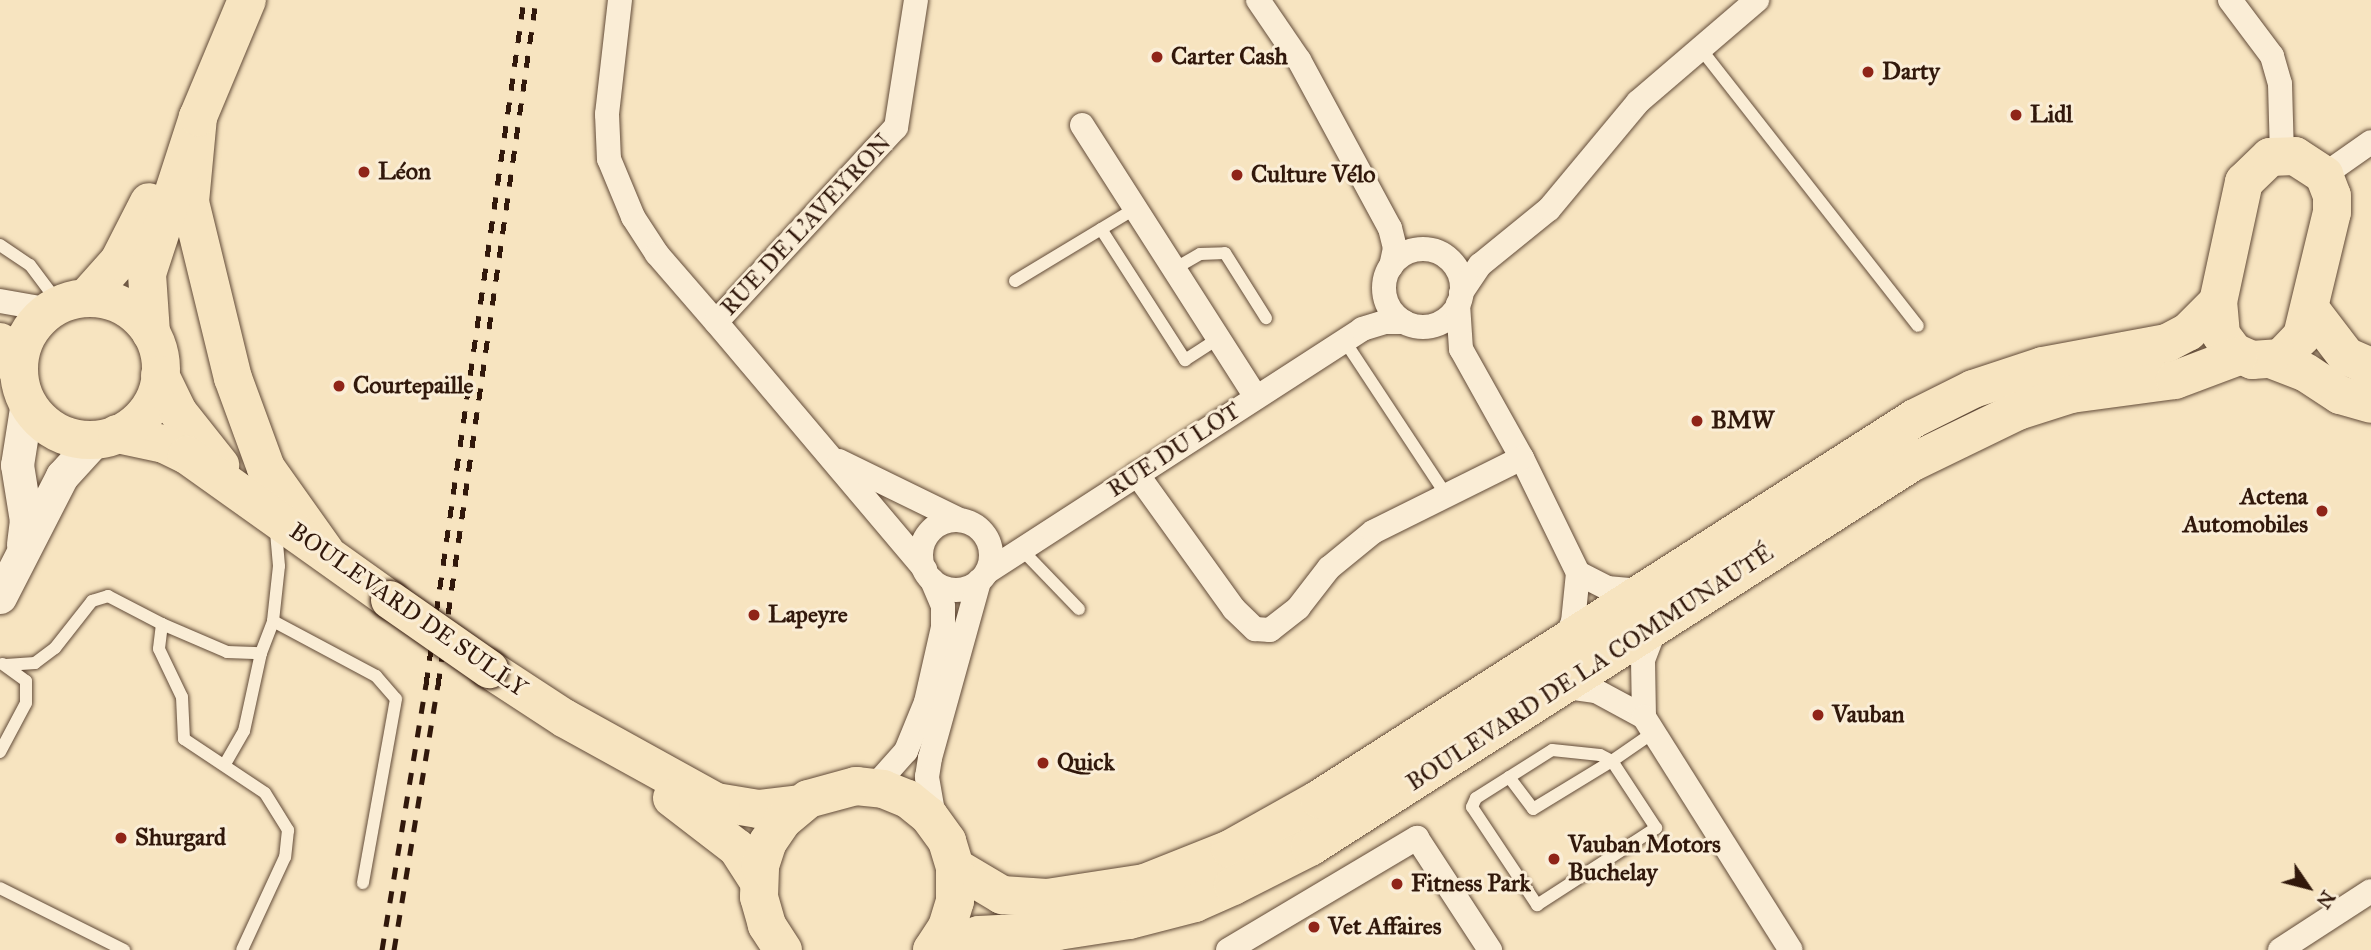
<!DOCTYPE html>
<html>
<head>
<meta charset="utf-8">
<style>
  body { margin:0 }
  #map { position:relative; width:2371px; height:950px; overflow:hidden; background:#f7e4c0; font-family:"IM FELL Great Primer",serif }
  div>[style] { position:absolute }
  .roads { filter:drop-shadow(0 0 2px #624b38) drop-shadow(0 0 2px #624b38) }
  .lane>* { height:12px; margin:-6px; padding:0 6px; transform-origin:6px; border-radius:6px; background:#faedd6 }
  .street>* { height:24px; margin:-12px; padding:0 12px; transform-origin:12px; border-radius:12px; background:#faedd6 }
  .street>.ring { margin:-12px; padding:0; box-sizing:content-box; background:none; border:24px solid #faedd6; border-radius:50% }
  .secondary>* { height:33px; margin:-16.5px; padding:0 16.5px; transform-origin:16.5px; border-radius:16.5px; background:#faedd6 }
  .primary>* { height:38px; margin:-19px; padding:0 19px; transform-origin:19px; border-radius:19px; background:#f7e4c0 }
  .primary>.ring { margin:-19px; padding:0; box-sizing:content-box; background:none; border:38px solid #f7e4c0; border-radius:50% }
  .highway>* { height:38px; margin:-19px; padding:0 19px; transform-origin:19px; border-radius:19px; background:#f7e4c0 }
  .rail>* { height:5px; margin-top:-2.5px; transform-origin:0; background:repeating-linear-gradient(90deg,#31180b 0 12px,transparent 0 24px) }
  .bridges { filter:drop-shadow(0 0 2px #31180b) drop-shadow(0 0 2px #31180b) }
  .primary-bridge>* { height:38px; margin:-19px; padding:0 19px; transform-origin:19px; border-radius:19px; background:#f7e4c0 }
  .dots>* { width:19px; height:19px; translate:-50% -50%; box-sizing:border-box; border:4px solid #faedd6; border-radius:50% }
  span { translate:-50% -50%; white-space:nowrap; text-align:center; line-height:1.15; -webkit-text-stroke:6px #faedd6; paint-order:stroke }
  .poi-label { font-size:24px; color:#31180b; font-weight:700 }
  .left { translate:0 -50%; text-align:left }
  .right { translate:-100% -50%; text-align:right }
  .street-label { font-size:24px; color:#31180b }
  .north { position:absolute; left:2273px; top:852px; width:70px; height:70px; -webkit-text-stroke:5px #faedd6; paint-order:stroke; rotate:125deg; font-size:19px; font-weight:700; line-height:28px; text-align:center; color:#31180b }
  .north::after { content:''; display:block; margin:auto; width:24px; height:32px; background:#31180b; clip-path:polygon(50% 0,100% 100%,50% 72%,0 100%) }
</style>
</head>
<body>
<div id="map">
  <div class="roads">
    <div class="lane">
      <i style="left:1700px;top:48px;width:353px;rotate:51.9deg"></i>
      <i style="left:1101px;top:229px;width:156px;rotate:57.3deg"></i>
      <i style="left:1185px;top:360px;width:40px;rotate:-32.9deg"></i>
      <i style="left:0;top:245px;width:36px;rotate:34deg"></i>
      <i style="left:30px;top:265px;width:50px;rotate:53.1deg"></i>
      <i style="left:1174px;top:269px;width:30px;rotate:-30deg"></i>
      <i style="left:1200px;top:254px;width:25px;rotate:-2deg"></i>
      <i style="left:1225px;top:253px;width:77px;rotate:57.8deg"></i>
      <i style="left:1015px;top:281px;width:141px;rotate:-31.1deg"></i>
      <i style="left:1344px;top:340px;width:183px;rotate:56.6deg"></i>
      <i style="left:1022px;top:550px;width:82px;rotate:46deg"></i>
      <i style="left:273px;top:621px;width:117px;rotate:28.1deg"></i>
      <i style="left:376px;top:676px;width:30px;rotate:49deg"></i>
      <i style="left:396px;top:699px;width:187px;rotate:100.2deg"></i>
      <i style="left:162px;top:624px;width:71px;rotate:23.3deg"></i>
      <i style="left:227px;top:652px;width:34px;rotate:2deg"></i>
      <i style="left:6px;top:665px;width:29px;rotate:-4deg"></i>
      <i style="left:35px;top:663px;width:25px;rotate:-37deg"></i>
      <i style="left:55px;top:648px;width:60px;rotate:-51.8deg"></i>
      <i style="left:92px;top:601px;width:17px;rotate:-17deg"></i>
      <i style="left:108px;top:596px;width:61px;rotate:27.4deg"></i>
      <i style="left:162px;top:624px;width:25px;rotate:97deg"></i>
      <i style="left:159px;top:649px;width:53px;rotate:64.4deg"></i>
      <i style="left:182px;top:697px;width:42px;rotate:87.3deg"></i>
      <i style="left:184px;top:739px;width:97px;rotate:33.7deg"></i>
      <i style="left:265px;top:793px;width:44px;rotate:58.1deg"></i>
      <i style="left:288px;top:830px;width:27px;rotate:96deg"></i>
      <i style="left:285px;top:857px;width:102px;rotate:114.8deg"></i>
      <i style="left:0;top:752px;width:55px;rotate:-62deg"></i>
      <i style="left:26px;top:703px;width:22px;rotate:-90deg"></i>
      <i style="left:26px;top:681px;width:29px;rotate:-144deg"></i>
      <i style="left:1612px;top:761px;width:13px;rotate:-153deg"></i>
      <i style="left:1600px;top:755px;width:48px;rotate:-174.1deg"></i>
      <i style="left:1552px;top:750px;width:90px;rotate:147.7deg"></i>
      <i style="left:1476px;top:798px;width:10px;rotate:114deg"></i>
      <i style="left:1472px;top:807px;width:118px;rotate:56.4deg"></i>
      <i style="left:1537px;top:905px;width:142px;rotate:-32.9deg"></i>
      <i style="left:1656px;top:828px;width:80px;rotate:-123.3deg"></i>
      <i style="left:1612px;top:761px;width:51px;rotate:-34.6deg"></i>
      <i style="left:225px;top:764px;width:38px;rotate:-60deg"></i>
      <i style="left:244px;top:731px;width:80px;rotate:-77.7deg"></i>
      <i style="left:261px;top:653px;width:34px;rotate:-69deg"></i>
      <i style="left:273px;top:621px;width:55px;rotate:-83.8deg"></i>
      <i style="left:279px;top:566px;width:36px;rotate:-95deg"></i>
      <i style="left:1509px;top:777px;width:40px;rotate:53deg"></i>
      <i style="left:1533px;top:809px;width:92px;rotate:-31.3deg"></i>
      <i style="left:0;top:888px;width:139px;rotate:26.6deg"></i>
    </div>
    <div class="street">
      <i style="left:620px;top:0;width:115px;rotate:96.5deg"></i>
      <i style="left:607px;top:114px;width:45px;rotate:87.5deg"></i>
      <i style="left:609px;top:159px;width:63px;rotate:67.5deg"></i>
      <i style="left:633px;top:217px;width:44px;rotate:57deg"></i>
      <i style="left:657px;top:254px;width:90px;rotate:49.1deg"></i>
      <i style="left:916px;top:0;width:129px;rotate:98.9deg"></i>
      <i style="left:896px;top:127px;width:265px;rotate:132.7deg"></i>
      <i style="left:716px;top:322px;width:324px;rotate:49.8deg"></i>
      <i style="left:1258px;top:0;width:73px;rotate:55.7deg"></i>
      <i style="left:1299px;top:60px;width:191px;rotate:61.6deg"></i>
      <i style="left:1390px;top:228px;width:21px;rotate:76deg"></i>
      <i style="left:1395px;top:248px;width:19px;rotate:102deg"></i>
      <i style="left:2230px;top:0;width:70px;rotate:53.1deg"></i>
      <i style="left:2272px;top:56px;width:29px;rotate:74deg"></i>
      <i style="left:2280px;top:84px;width:72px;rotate:88.4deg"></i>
      <i style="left:1082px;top:125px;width:323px;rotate:57.4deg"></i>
      <i style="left:2324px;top:175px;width:57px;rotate:-35.1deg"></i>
      <i class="ring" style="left:1384px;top:249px;width:54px;height:54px"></i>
      <i style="left:1461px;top:293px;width:34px;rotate:-56deg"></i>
      <i style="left:1480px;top:265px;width:89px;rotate:-39.1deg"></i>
      <i style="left:1549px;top:209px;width:139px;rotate:-50.2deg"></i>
      <i style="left:1638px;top:102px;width:157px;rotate:-40.6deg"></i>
      <i style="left:0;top:301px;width:52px;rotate:10deg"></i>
      <i style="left:1458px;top:304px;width:45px;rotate:86.2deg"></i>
      <i style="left:1461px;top:349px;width:125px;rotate:60.8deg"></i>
      <i style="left:1522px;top:458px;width:128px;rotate:64deg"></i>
      <i style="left:1578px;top:573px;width:49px;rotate:95.8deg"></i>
      <i style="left:1573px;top:622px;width:24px;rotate:114deg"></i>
      <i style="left:839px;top:461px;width:135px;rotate:26deg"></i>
      <i style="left:1137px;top:474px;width:166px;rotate:54.3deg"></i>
      <i style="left:1234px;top:609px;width:29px;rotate:44deg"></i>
      <i style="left:1255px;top:629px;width:15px;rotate:4deg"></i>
      <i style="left:1270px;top:630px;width:36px;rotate:-38deg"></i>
      <i style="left:1298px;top:608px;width:51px;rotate:-52.2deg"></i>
      <i style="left:1329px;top:568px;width:57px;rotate:-39.3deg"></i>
      <i style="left:1373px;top:532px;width:166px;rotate:-26.4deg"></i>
      <i class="ring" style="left:921px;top:520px;width:46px;height:46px"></i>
      <i style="left:987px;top:572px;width:447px;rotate:-32.9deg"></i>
      <i style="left:1362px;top:329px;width:24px;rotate:-17deg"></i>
      <i style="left:1385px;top:322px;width:19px"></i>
      <i style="left:1578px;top:573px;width:33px;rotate:27deg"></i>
      <i style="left:1607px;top:588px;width:36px;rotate:5deg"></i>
      <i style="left:1560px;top:686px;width:36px;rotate:8deg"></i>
      <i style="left:1596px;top:691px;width:55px;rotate:28.4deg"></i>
      <i style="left:1644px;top:717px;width:57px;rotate:-91deg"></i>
      <i style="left:1643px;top:660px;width:36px;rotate:-69deg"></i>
      <i style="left:1644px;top:717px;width:275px;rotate:57.8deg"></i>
      <i style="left:874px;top:787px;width:48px;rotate:-48.4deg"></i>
      <i style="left:906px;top:751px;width:53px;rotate:-67.8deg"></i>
      <i style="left:926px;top:702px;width:77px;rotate:-77.2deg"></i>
      <i style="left:943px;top:627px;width:21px;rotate:-90deg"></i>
      <i style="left:943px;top:606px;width:28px;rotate:-113deg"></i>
      <i style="left:935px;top:823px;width:47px;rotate:-99.9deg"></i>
      <i style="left:927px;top:777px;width:19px;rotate:-81deg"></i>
      <i style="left:930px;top:758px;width:184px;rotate:-74.5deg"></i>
      <i style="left:1228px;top:950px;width:220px;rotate:-30.7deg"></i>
      <i style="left:1417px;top:838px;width:134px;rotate:56.9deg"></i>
      <i style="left:2280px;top:950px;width:108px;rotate:-33deg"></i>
    </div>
    <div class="secondary">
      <i style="left:23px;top:544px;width:23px;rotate:-83deg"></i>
      <i style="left:26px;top:521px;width:57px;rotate:-99.1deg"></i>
      <i style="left:17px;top:465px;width:64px;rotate:-81deg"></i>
      <i style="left:0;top:597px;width:136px;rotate:-62.9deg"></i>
      <i style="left:62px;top:476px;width:49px;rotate:-47.5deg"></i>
    </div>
    <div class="primary">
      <i style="left:198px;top:117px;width:85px;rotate:95.4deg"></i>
      <i style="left:190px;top:202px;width:181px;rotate:76.3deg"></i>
      <i style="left:233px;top:378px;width:96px;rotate:69.9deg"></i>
      <i style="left:266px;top:468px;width:102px;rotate:54.6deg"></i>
      <i style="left:2295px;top:156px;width:35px;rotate:33deg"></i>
      <i style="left:2324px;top:175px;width:22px;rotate:69deg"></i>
      <i style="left:2332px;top:196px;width:16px;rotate:90deg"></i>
      <i style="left:2332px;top:212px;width:128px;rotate:103.6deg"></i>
      <i style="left:2302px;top:336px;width:30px;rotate:134deg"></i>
      <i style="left:2281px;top:358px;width:29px;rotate:176deg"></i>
      <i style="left:2252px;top:360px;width:20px;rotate:-156deg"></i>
      <i style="left:2234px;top:352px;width:21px;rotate:-127deg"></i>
      <i style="left:2221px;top:335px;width:33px;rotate:-95deg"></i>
      <i style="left:2218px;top:302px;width:123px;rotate:-77.8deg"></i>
      <i style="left:2244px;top:182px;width:36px;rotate:-44deg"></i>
      <i style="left:2270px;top:157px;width:25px;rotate:-2deg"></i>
      <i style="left:86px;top:298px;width:50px;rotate:-48.3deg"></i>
      <i style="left:119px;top:261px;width:66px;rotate:-63deg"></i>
      <i class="ring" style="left:19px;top:298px;width:104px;height:104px"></i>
      <i style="left:2311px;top:310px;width:58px;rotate:52.7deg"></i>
      <i style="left:2346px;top:356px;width:27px;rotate:24deg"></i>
      <i style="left:151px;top:333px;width:59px;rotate:-93.9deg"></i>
      <i style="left:147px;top:274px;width:165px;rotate:-72deg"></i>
      <i style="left:198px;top:117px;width:127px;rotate:-67.3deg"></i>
      <i style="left:2273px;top:360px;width:34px;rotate:21deg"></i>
      <i style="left:2305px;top:372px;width:42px;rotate:33.3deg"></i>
      <i style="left:2340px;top:395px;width:32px;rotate:16deg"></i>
      <i style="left:160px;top:375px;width:41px;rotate:64.1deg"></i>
      <i style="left:178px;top:412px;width:68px;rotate:51.6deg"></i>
      <i style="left:117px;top:434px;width:48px;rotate:12deg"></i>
      <i style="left:164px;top:444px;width:25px;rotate:26deg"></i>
      <i style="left:187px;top:455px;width:249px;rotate:35.5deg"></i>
      <i style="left:489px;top:669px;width:90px;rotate:33.2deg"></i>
      <i style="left:564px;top:718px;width:174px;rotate:28.9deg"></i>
      <i style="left:716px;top:802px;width:43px;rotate:9.5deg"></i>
      <i style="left:758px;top:809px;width:42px;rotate:-6.8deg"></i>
      <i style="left:672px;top:798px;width:82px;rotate:37.6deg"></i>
      <i style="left:737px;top:848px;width:40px;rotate:57.1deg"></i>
      <i style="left:955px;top:867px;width:55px;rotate:30.8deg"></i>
      <i style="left:1002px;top:895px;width:45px;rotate:3.8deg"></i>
      <i style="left:1047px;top:898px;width:99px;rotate:-8.7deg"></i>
      <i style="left:1145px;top:883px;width:92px;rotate:-21.8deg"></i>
      <i style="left:1230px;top:849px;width:102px;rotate:-29.3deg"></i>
      <i style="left:1319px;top:799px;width:707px;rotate:-32.59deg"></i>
      <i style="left:1915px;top:418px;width:65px;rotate:-26.6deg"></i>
      <i style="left:1973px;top:389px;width:74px;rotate:-18.2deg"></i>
      <i style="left:2043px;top:366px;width:126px;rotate:-10.5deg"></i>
      <i style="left:2167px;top:343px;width:24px;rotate:-28deg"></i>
      <i style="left:2188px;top:332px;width:42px;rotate:-45deg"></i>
      <i style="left:783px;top:950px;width:30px;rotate:-123deg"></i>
      <i style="left:767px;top:925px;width:29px;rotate:-106deg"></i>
      <i style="left:759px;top:897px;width:31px;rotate:-88deg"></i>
      <i style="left:760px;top:866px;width:25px;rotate:-72deg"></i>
      <i style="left:768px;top:842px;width:25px;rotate:-56deg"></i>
      <i style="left:782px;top:821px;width:34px;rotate:-40deg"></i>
      <i style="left:808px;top:799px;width:50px;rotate:-15.2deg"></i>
      <i style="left:856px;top:786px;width:27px;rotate:6deg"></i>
      <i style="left:883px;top:789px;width:27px;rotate:22deg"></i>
      <i style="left:908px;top:799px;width:27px;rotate:39deg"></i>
      <i style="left:929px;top:816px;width:31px;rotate:54deg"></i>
      <i style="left:947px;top:841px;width:27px;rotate:73deg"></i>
      <i style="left:955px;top:867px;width:34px;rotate:90deg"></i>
      <i style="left:955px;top:901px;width:27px;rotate:107deg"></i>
      <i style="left:947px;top:927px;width:27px;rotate:123deg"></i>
      <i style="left:932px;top:950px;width:49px;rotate:-17.7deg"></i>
      <i style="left:979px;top:935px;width:79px;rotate:-2.9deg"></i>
      <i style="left:1058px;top:931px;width:72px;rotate:-8.8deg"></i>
      <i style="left:1129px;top:920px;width:68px;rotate:-14.4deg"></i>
      <i style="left:1195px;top:903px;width:42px;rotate:-24.1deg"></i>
      <i style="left:1233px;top:886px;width:86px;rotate:-26.9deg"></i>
      <i style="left:1310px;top:847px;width:713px;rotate:-32.58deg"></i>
      <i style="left:1911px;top:463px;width:119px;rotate:-25.9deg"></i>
      <i style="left:2018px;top:411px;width:56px;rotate:-17.8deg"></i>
      <i style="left:2071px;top:394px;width:105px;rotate:-7.7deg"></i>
      <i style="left:2175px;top:380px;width:68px;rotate:-20.6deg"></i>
    </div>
    <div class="highway">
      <i style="left:0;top:342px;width:36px;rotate:58deg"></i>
    </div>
  </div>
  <div class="rail">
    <i style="left:382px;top:950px;width:270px;rotate:-80.6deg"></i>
    <i style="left:426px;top:684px;width:691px;rotate:-81.85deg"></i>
    <i style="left:394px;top:950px;width:269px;rotate:-80.6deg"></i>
    <i style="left:438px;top:685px;width:692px;rotate:-81.86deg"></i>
  </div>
  <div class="bridges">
    <div class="primary-bridge">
      <i style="left:390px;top:600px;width:121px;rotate:34.9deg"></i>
    </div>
  </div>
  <div class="dots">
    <i style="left:1157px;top:57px;background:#8f2418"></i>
    <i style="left:1868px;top:72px;background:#8f2418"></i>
    <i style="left:2016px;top:115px;background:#8f2418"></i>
    <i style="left:364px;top:172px;background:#8f2418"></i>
    <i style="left:1237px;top:175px;background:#8f2418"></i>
    <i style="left:339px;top:386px;background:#8f2418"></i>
    <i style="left:1697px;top:421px;background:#8f2418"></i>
    <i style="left:2322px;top:511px;background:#8f2418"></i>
    <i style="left:754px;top:615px;background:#8f2418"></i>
    <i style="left:1818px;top:715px;background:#8f2418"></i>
    <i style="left:1043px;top:763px;background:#8f2418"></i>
    <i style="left:121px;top:838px;background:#8f2418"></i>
    <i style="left:1554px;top:859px;background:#8f2418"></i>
    <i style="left:1397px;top:884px;background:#8f2418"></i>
    <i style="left:1314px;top:927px;background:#8f2418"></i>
  </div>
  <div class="poi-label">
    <span class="left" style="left:1171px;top:57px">Carter Cash</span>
    <span class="left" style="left:1882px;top:72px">Darty</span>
    <span class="left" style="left:2030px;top:115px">Lidl</span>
    <span class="left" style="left:378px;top:172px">Léon</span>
    <span class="left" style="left:1251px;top:175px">Culture Vélo</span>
    <span class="left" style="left:353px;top:386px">Courtepaille</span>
    <span class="left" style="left:1711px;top:421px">BMW</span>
    <span class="right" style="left:2308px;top:511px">Actena<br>Automobiles</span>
    <span class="left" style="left:768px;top:615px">Lapeyre</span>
    <span class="left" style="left:1832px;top:715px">Vauban</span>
    <span class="left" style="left:1057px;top:763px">Quick</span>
    <span class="left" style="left:135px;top:838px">Shurgard</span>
    <span class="left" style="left:1568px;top:859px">Vauban Motors<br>Buchelay</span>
    <span class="left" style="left:1411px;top:884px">Fitness Park</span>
    <span class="left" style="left:1328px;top:927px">Vet Affaires</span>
  </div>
  <div class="street-label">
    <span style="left:806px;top:225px;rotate:-47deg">RUE DE L'AVEYRON</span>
    <span style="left:1174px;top:450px;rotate:-33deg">RUE DU LOT</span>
    <span style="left:408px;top:610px;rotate:35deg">BOULEVARD DE SULLY</span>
    <span style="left:1590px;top:668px;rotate:-33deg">BOULEVARD DE LA COMMUNAUTÉ</span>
  </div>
  <div class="north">N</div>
</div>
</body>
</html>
